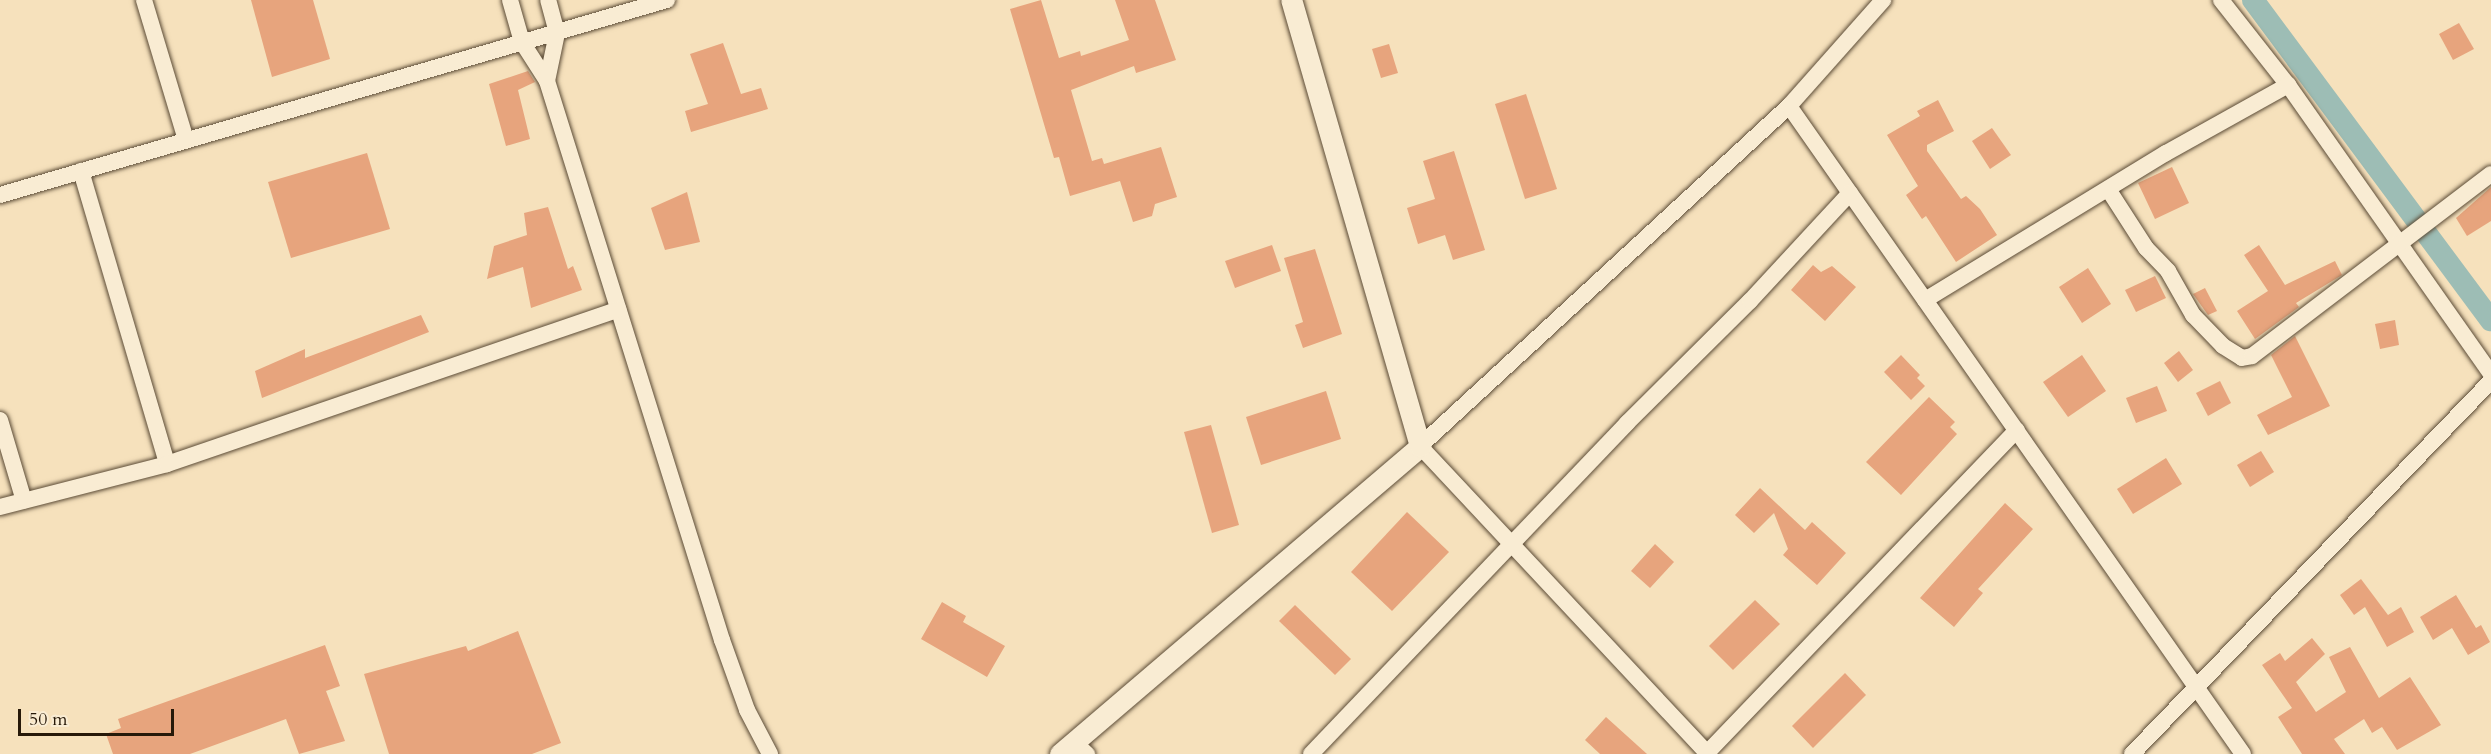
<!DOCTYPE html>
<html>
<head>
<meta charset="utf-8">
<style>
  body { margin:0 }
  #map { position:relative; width:2491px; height:754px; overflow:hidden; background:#f6e1bc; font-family:Cardo,serif }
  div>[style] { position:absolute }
  .canal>* { height:22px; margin:-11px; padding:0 11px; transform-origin:11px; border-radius:11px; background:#9dbdb5 }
  .building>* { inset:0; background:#e7a47d }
  .roads { filter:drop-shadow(0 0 2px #5b4b36) drop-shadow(0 0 2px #5b4b36) }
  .minor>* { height:16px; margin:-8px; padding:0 8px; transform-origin:8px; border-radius:8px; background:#f9ecd3 }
  .tertiary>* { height:21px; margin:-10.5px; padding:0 10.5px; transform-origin:10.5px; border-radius:10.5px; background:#f9ecd3 }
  span { translate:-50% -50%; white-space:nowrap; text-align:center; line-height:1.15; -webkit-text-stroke:5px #f9ecd3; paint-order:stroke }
  .scale { position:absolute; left:18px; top:709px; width:156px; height:27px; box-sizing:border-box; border:3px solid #271909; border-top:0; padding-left:8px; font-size:18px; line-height:21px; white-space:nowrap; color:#271909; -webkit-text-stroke:4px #f9ecd3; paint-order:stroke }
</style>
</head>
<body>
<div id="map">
  <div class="canal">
    <i style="left:2253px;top:0;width:399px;rotate:53.4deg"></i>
  </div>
  <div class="building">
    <i style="clip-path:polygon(251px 0,313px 0,330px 59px,272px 77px)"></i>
    <i style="clip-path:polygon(1041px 0,1059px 58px,1080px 51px,1081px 56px,1129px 40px,1115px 0,1155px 0,1176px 60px,1136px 73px,1134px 66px,1071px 90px,1092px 161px,1102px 158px,1104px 164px,1161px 147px,1177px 197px,1155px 204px,1152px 216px,1133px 222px,1120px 181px,1070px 196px,1059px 157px,1054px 158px,1010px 9px)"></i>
    <i style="clip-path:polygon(2459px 23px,2474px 49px,2453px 60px,2439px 34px)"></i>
    <i style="clip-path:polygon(723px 43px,741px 94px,761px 88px,768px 109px,691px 132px,685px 111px,708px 104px,690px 54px)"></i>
    <i style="clip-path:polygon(1389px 44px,1398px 73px,1381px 78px,1372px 49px)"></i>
    <i style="clip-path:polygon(528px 71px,535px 82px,518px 90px,530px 139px,506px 146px,489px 84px)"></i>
    <i style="clip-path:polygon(1526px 94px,1557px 189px,1525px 199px,1495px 104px)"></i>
    <i style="clip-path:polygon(1938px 100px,1954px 131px,1927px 145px,1927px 151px,1961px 199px,1966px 196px,1980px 209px,1997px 235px,1956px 262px,1926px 216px,1922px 219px,1906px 195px,1918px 186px,1887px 135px,1920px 116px,1917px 111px)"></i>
    <i style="clip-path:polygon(1992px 128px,2011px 155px,1990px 169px,1972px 141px)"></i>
    <i style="clip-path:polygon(1454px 151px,1485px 250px,1453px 260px,1445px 235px,1418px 244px,1407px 208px,1435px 199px,1423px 161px)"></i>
    <i style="clip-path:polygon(367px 153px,390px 229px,291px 258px,268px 182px)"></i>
    <i style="clip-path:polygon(2172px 167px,2189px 203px,2155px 219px,2138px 183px)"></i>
    <i style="clip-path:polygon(2491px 187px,2491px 221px,2467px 236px,2456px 218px)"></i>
    <i style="clip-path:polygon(687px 192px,700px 242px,665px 250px,651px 208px)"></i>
    <i style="clip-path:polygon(548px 207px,568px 269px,573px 266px,582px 290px,531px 308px,523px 267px,487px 279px,494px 246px,527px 235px,524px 213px)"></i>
    <i style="clip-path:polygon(1272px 245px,1281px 271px,1235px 288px,1225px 261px)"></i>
    <i style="clip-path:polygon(2259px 245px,2285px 285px,2335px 261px,2342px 275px,2296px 303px,2299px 307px,2255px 339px,2237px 311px,2268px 291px,2244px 255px)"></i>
    <i style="clip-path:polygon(1315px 249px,1342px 334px,1303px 348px,1295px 325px,1303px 322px,1284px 258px)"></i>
    <i style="clip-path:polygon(1813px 265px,1821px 272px,1832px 266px,1856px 287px,1825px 321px,1791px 290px)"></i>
    <i style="clip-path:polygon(2088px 268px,2111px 304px,2082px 323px,2059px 287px)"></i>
    <i style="clip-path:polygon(2155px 276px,2166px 298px,2136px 312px,2125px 290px)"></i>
    <i style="clip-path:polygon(2205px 288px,2217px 311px,2208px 315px,2193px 294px)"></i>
    <i style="clip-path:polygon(421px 315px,429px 332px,262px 398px,255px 371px,305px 349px,305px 358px)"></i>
    <i style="clip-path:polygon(2395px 320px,2399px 345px,2380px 349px,2375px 324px)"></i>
    <i style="clip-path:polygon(2295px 336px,2330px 406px,2268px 435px,2257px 415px,2292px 397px,2271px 355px)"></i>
    <i style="clip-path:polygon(2179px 351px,2193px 370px,2178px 382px,2164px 363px)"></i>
    <i style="clip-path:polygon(1901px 355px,1920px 375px,1917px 378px,1925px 386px,1911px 400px,1884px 372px)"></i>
    <i style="clip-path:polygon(2082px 355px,2106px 391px,2068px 417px,2043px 382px)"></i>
    <i style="clip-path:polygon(2220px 381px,2231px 403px,2208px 416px,2196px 393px)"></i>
    <i style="clip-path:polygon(2157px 386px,2167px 411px,2136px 423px,2126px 398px)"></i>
    <i style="clip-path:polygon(1326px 391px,1341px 439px,1261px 465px,1246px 417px)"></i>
    <i style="clip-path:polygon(1929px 397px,1955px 422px,1950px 427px,1957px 434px,1901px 495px,1866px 462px)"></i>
    <i style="clip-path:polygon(1211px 425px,1239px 525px,1212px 533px,1184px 432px)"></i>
    <i style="clip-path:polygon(2261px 451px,2274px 472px,2250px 487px,2237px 465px)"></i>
    <i style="clip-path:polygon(2166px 458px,2182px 484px,2133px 514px,2117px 489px)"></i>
    <i style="clip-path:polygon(1760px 488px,1805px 530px,1812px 522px,1846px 553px,1817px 585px,1783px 555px,1788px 549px,1774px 513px,1754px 533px,1735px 515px)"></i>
    <i style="clip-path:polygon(2005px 503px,2033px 529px,1978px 589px,1983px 593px,1954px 627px,1920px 598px)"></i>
    <i style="clip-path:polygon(1407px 512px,1449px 552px,1392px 611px,1351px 572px)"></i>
    <i style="clip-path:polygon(1655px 544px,1674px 562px,1650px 588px,1631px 571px)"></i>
    <i style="clip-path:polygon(2361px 579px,2388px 615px,2401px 607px,2414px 632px,2387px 647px,2365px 607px,2354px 615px,2340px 595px)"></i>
    <i style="clip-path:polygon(2456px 595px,2476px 628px,2481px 625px,2490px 642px,2468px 655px,2452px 628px,2433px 640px,2420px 617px)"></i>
    <i style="clip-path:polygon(1755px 600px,1780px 624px,1733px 670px,1709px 646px)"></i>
    <i style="clip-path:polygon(942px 602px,966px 616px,963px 622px,1005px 646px,987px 677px,921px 639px)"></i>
    <i style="clip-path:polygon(1295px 605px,1351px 659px,1335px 675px,1279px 621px)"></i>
    <i style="clip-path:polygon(518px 631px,561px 743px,532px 754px,389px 754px,364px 674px,466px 646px,468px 651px)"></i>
    <i style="clip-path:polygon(2312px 638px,2325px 654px,2296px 682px,2316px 712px,2346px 692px,2329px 657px,2350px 647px,2379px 698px,2410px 677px,2441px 725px,2397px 750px,2382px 727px,2372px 733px,2364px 719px,2334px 739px,2345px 754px,2302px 754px,2278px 717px,2292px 708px,2262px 665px,2280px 653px,2285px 661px)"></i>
    <i style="clip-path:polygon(325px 645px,340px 686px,326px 691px,345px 741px,299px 754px,286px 719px,190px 754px,113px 754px,106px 734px,121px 728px,118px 719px)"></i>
    <i style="clip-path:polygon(1845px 673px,1866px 695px,1813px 748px,1792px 726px)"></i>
    <i style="clip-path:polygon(1606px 717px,1647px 754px,1600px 754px,1585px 740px)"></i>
  </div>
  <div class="roads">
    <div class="minor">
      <i style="left:144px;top:0;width:146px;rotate:73.3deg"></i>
      <i style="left:510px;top:0;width:44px;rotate:74.1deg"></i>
      <i style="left:522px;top:42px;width:46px;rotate:57.3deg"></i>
      <i style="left:547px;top:81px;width:586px;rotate:72.62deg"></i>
      <i style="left:722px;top:640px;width:74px;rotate:70.3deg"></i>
      <i style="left:747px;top:710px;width:50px;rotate:62.4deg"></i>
      <i style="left:2221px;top:0;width:108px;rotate:51.8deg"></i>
      <i style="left:2288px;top:85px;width:353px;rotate:54.9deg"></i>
      <i style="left:547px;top:81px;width:49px;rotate:-78.2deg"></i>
      <i style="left:557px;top:33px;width:34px;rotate:-105deg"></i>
      <i style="left:1789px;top:106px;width:791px;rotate:54.98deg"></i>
      <i style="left:81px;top:171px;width:305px;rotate:73.6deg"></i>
      <i style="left:2108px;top:189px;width:70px;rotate:57.2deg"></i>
      <i style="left:2146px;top:248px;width:32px;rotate:46deg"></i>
      <i style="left:2168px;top:271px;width:51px;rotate:60.4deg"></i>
      <i style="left:2193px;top:315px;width:43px;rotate:45.9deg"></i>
      <i style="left:2223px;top:346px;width:22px;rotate:32deg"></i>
      <i style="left:2242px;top:358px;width:10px;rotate:-11deg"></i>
      <i style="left:2252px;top:356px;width:300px;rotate:-37.3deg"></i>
      <i style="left:0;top:195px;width:695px;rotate:-16.3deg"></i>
      <i style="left:1925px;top:300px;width:282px;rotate:-31.4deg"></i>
      <i style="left:2166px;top:153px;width:140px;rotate:-29.1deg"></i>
      <i style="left:0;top:420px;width:84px;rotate:73.5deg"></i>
      <i style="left:0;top:507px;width:172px;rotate:-14.4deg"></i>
      <i style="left:167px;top:464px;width:477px;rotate:-18.9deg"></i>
      <i style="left:1074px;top:742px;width:18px;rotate:43deg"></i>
      <i style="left:1311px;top:754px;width:458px;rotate:-46.3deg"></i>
      <i style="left:1627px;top:423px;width:173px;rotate:-44.8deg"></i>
      <i style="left:1750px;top:301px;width:147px;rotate:-47.2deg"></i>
      <i style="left:1706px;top:754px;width:449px;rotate:-46.2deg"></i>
      <i style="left:1708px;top:754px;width:422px;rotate:-133.1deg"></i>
      <i style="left:1420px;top:446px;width:502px;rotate:-42.66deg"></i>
      <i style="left:1789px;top:106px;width:142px;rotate:-48.4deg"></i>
      <i style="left:2132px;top:754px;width:518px;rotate:-46.1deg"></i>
    </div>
    <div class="tertiary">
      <i style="left:1060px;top:754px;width:474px;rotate:-40.5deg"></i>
      <i style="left:1420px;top:446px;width:464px;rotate:-106.1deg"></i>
    </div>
  </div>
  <div class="scale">50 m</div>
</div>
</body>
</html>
